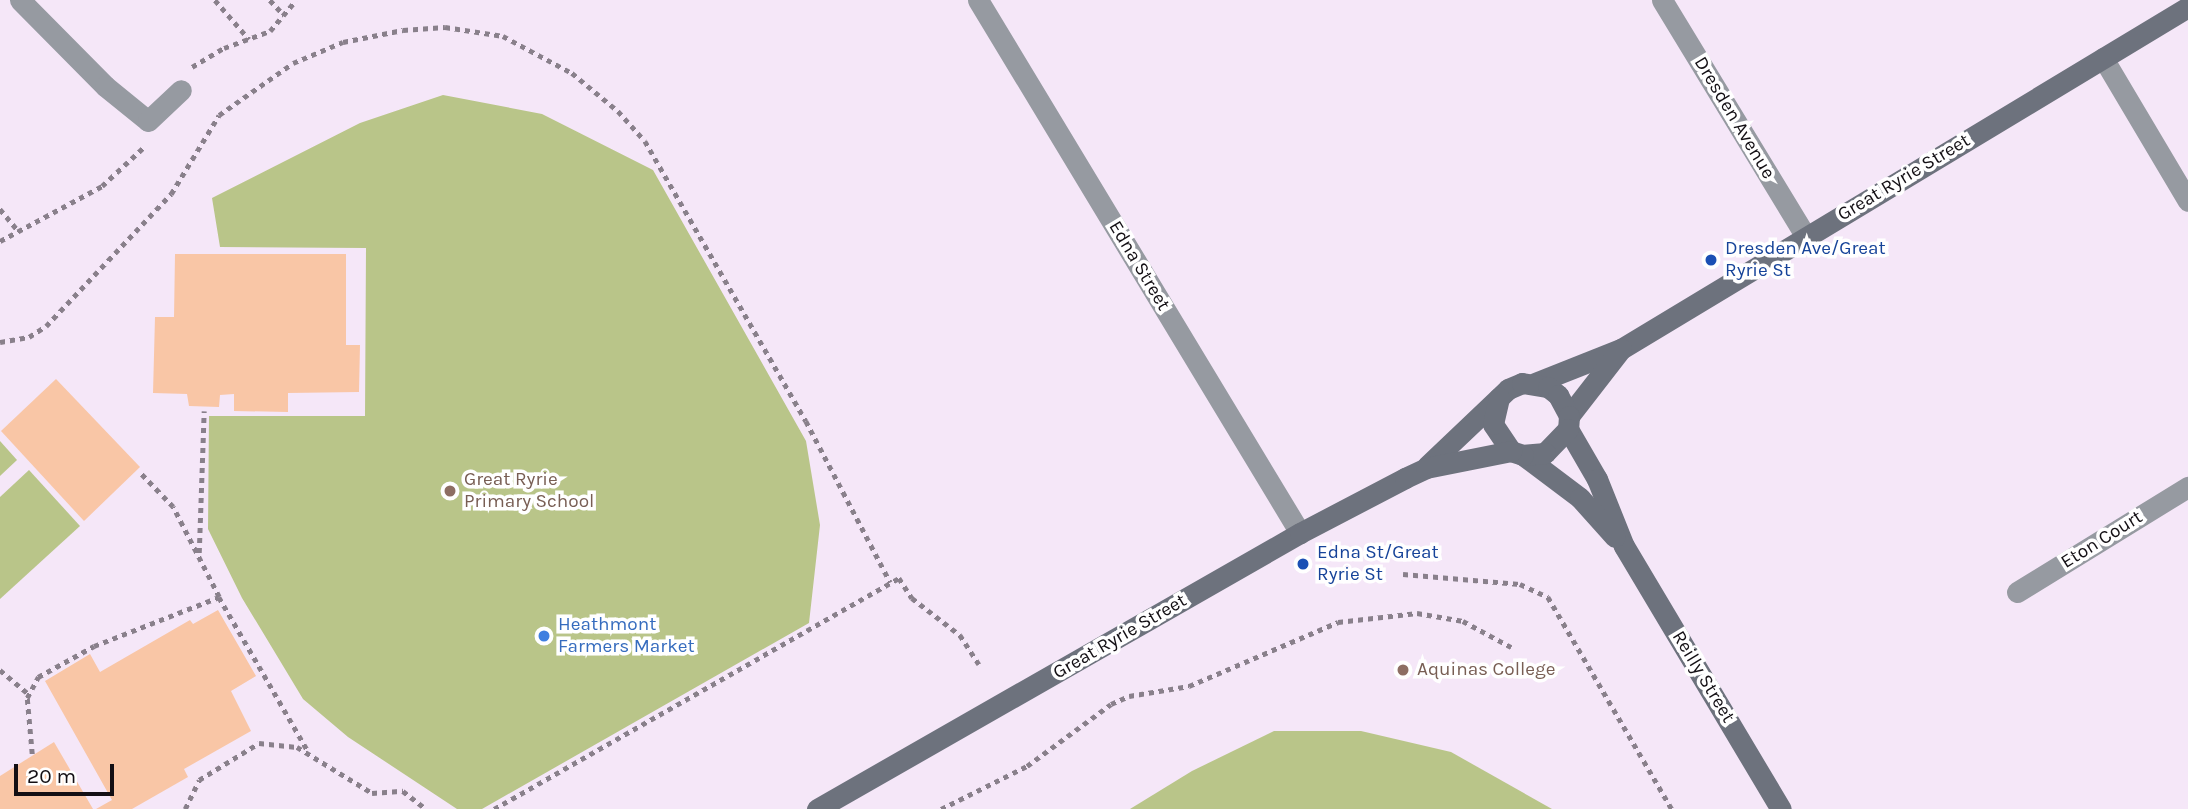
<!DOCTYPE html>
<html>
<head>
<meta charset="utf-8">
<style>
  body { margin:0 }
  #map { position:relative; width:2188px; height:809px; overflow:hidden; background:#f5e7f8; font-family:Karla,sans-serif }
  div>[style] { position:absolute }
  .green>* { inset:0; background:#b9c589 }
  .building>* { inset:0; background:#f9c6a6 }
  .path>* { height:4.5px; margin-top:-2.25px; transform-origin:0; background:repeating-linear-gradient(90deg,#89808b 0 5px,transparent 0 10px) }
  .street>* { height:21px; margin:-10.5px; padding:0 10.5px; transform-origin:10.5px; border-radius:10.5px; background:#969aa1 }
  .secondary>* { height:21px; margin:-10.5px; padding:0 10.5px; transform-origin:10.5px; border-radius:10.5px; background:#6d727d }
  .dots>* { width:19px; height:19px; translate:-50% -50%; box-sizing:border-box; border:4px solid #fff; border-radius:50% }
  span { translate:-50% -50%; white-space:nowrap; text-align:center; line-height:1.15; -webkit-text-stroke:7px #fff; paint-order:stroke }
  .street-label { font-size:19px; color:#130f14 }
  .transit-label { font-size:19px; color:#164399 }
  .left { translate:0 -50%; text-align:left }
  .education-label { font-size:19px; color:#785e54 }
  .shop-label { font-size:19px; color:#366cbe }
  .scale { position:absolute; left:14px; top:764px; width:100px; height:32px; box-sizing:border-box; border:4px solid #130f14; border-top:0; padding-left:9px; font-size:21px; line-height:24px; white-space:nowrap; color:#130f14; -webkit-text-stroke:5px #fff; paint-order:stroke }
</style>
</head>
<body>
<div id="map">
  <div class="green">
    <i style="clip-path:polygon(443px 95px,542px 114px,653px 170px,806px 441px,820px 525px,809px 623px,482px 809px,457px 809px,348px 737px,303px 699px,242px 598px,208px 529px,209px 416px,365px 416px,366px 248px,220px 247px,212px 198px,360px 123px)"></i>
    <i style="clip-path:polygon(0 441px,17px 460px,0 476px)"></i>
    <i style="clip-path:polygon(29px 470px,80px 526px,0 599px,0 497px)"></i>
    <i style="clip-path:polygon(1274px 731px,1361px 731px,1451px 752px,1552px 809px,1130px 809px,1192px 771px)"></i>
  </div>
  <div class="building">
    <i style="clip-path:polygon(175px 254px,346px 254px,346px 345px,360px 345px,359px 392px,288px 393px,288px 412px,234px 411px,234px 394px,220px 395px,219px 407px,189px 406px,187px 394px,153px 393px,155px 317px,174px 317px)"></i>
    <i style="clip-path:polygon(56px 379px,140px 467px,84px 521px,1px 431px)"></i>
    <i style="clip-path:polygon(218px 610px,256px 676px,231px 691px,251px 731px,184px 769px,188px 777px,132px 809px,96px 809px,112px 800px,45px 681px,90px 654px,100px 672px,190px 620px,193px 624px)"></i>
    <i style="clip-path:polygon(54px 742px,93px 809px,0 809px,0 776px)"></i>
  </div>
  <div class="path">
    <i style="left:215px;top:0;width:52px;rotate:48.9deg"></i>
    <i style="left:270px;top:0;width:21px;rotate:47deg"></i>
    <i style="left:192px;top:67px;width:37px;rotate:-31deg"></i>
    <i style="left:224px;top:48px;width:49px;rotate:-20.3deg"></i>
    <i style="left:270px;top:31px;width:40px;rotate:-50deg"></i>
    <i style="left:0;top:209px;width:26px;rotate:50deg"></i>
    <i style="left:0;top:241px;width:116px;rotate:-28.3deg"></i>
    <i style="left:102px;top:186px;width:57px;rotate:-42.9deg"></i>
    <i style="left:0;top:342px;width:29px;rotate:-10deg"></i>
    <i style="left:29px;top:337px;width:20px;rotate:-33deg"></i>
    <i style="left:46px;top:326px;width:182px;rotate:-46.6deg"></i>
    <i style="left:171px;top:194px;width:92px;rotate:-58.7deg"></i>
    <i style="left:219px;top:115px;width:90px;rotate:-35.1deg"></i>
    <i style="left:293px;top:63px;width:54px;rotate:-22.8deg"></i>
    <i style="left:343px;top:42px;width:61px;rotate:-11.3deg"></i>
    <i style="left:403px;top:30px;width:42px;rotate:-4.1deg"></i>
    <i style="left:445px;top:27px;width:59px;rotate:8.8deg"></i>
    <i style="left:503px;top:36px;width:78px;rotate:28.2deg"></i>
    <i style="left:572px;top:73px;width:60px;rotate:39.6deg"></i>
    <i style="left:618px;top:111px;width:40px;rotate:48deg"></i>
    <i style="left:645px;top:141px;width:323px;rotate:60.1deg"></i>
    <i style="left:806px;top:421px;width:182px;rotate:62.4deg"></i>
    <i style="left:199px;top:553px;width:142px;rotate:-88deg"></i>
    <i style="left:1403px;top:574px;width:117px;rotate:4.9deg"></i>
    <i style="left:1520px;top:584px;width:31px;rotate:25deg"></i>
    <i style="left:1548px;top:597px;width:246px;rotate:59.7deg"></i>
    <i style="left:219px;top:597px;width:178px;rotate:60deg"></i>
    <i style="left:0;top:670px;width:38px;rotate:40deg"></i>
    <i style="left:32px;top:754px;width:56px;rotate:-95.1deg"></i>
    <i style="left:27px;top:698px;width:24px;rotate:-62deg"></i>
    <i style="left:38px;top:677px;width:64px;rotate:-29deg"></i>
    <i style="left:94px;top:646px;width:134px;rotate:-21.4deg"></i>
    <i style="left:219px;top:597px;width:101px;rotate:-117.1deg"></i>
    <i style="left:173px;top:507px;width:47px;rotate:-134.1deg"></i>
    <i style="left:185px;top:809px;width:32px;rotate:-64deg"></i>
    <i style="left:199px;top:780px;width:70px;rotate:-31.7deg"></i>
    <i style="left:259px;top:743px;width:38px;rotate:6deg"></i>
    <i style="left:297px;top:747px;width:88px;rotate:31.5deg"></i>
    <i style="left:372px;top:793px;width:31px;rotate:-4deg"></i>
    <i style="left:403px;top:791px;width:29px;rotate:38deg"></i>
    <i style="left:494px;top:809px;width:466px;rotate:-29.7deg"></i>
    <i style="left:899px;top:578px;width:24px;rotate:57deg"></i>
    <i style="left:912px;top:598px;width:61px;rotate:37.6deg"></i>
    <i style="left:960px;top:635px;width:35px;rotate:57deg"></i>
    <i style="left:941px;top:809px;width:96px;rotate:-26.6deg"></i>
    <i style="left:1027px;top:766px;width:104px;rotate:-36.4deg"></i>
    <i style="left:1111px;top:704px;width:20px;rotate:-24deg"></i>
    <i style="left:1129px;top:696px;width:61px;rotate:-9.5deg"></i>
    <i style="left:1189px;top:686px;width:162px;rotate:-23.2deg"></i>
    <i style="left:1338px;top:622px;width:80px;rotate:-6.5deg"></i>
    <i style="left:1417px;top:613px;width:47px;rotate:9.9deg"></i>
    <i style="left:1463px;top:621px;width:55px;rotate:28.4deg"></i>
  </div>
  <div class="street">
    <i style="left:20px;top:0;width:121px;rotate:45.3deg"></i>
    <i style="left:105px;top:86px;width:55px;rotate:39.1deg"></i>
    <i style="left:148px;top:121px;width:45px;rotate:-43.2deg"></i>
    <i style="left:978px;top:0;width:623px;rotate:58.86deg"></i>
    <i style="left:1662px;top:0;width:277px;rotate:58.7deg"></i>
    <i style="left:2103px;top:58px;width:166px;rotate:59.3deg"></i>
    <i style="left:2017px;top:592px;width:201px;rotate:-31.6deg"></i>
  </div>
  <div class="secondary">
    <i style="left:1535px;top:383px;width:92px;rotate:-21.6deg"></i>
    <i style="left:1621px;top:349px;width:662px;rotate:-31.1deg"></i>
    <i style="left:1569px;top:416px;width:85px;rotate:-52.2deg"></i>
    <i style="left:1568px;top:429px;width:58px;rotate:59.9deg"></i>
    <i style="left:1597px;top:479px;width:72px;rotate:68.1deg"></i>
    <i style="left:1624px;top:546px;width:306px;rotate:59.2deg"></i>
    <i style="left:1523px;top:455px;width:71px;rotate:37deg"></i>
    <i style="left:1580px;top:498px;width:52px;rotate:48.1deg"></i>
    <i style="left:1427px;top:466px;width:112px;rotate:-43.5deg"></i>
    <i style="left:1508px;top:389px;width:15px;rotate:-23deg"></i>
    <i style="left:1522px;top:383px;width:26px;rotate:9deg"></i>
    <i style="left:1548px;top:387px;width:13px;rotate:39deg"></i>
    <i style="left:1558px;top:395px;width:24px;rotate:62deg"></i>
    <i style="left:1569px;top:416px;width:13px;rotate:94deg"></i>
    <i style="left:1568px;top:429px;width:33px;rotate:134deg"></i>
    <i style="left:1545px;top:453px;width:22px;rotate:175deg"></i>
    <i style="left:1523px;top:455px;width:13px;rotate:-162deg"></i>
    <i style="left:1511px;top:451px;width:32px;rotate:-124deg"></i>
    <i style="left:1493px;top:424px;width:27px;rotate:-77deg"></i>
    <i style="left:817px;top:809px;width:556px;rotate:-29.74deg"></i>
    <i style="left:1300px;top:533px;width:119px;rotate:-27.6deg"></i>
    <i style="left:1405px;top:478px;width:23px;rotate:-25deg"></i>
    <i style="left:1426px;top:468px;width:87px;rotate:-11.3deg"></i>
  </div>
  <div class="dots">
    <i style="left:1711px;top:260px;background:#1a4fb4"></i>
    <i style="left:450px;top:491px;background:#8d6e63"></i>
    <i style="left:1303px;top:564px;background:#1a4fb4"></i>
    <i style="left:544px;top:636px;background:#3f7fe0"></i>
    <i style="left:1403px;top:670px;background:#8d6e63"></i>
  </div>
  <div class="street-label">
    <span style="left:1734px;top:118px;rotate:59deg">Dresden Avenue</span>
    <span style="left:1904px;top:178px;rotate:-31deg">Great Ryrie Street</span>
    <span style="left:1139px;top:266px;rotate:59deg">Edna Street</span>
    <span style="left:2102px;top:540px;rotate:-32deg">Eton Court</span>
    <span style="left:1120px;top:637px;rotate:-30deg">Great Ryrie Street</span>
    <span style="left:1703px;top:677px;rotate:59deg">Reilly Street</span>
  </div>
  <div class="transit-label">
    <span class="left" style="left:1725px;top:260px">Dresden Ave/Great<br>Ryrie St</span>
    <span class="left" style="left:1317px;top:564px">Edna St/Great<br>Ryrie St</span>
  </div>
  <div class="education-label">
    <span class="left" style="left:464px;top:491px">Great Ryrie<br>Primary School</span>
    <span class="left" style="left:1417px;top:670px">Aquinas College</span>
  </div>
  <div class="shop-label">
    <span class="left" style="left:558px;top:636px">Heathmont<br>Farmers Market</span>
  </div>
  <div class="scale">20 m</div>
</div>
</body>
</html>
